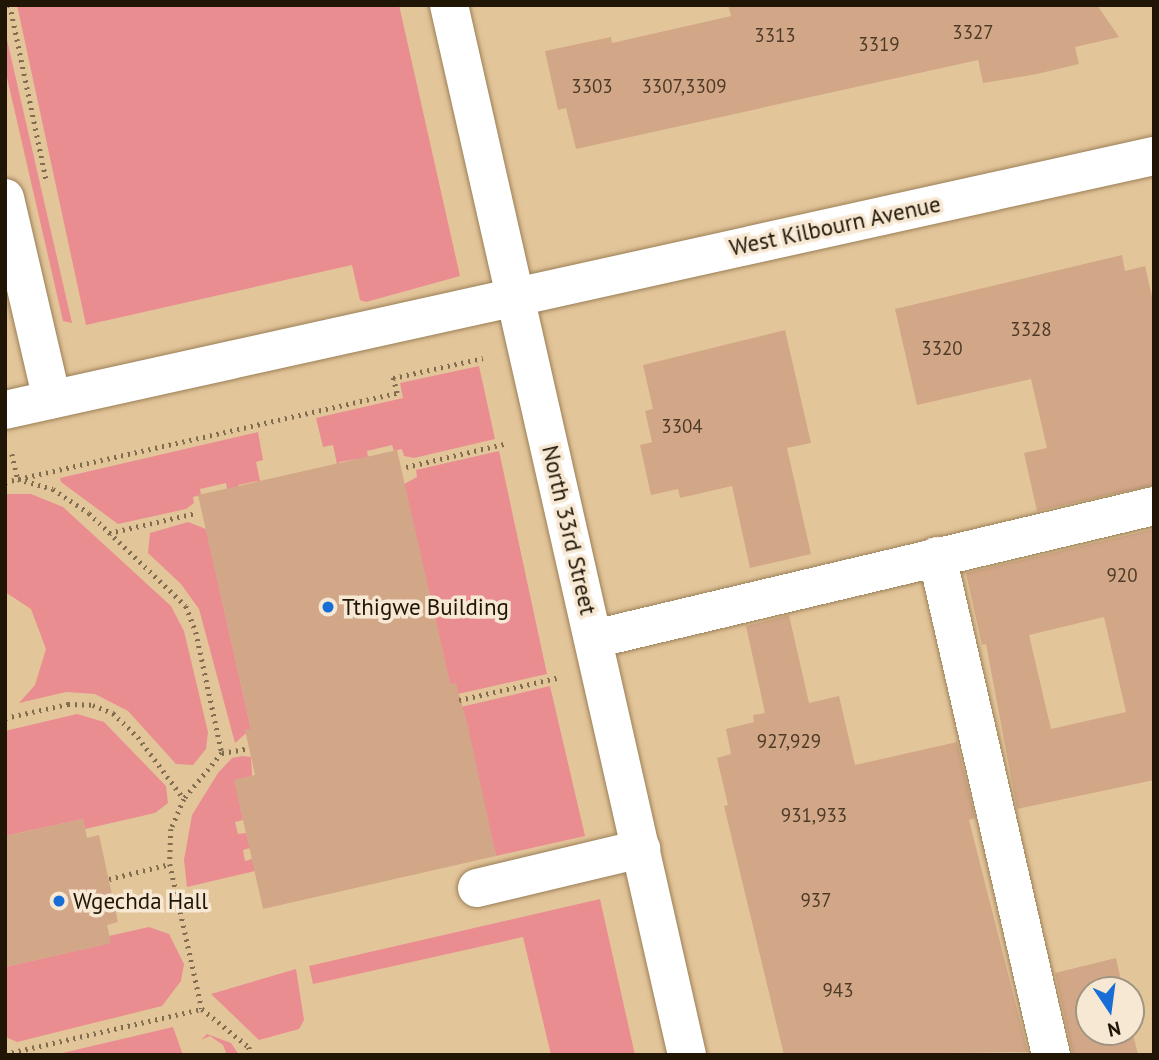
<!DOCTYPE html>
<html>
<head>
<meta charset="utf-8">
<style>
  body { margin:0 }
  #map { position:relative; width:1159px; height:1060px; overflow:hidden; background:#e3c59a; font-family:"PT Sans",sans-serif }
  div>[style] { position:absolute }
  .green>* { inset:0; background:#ea8d91 }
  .building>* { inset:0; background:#d2a788 }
  .path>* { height:4.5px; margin-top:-2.25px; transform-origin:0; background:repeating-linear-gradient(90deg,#806c4f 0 2px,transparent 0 7px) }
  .roads { filter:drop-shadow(0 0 2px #9a7f56) drop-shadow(0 0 2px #9a7f56) }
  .minor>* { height:38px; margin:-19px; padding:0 19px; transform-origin:19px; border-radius:19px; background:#fff }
  .dots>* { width:19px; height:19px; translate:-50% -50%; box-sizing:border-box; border:4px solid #f7e8d3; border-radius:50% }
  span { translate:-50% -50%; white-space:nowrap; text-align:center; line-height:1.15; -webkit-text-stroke:7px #f7e8d3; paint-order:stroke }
  .number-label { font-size:19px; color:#4d3a26 }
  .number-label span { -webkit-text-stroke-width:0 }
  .street-label { font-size:23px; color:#211606 }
  .poi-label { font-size:23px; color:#211606 }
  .left { translate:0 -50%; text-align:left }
  .frame { position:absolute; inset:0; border:7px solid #211606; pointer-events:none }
  .north { position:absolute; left:1075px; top:976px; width:70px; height:70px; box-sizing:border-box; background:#f7e8d3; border:2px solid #a19481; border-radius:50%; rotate:167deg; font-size:19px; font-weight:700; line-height:28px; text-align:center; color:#211606 }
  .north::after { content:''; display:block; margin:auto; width:24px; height:32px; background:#196dd7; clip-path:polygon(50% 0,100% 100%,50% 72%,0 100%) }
</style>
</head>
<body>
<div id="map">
  <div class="green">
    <i style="clip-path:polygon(17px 5px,399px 5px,460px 276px,366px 302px,360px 300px,352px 265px,86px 325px)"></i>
    <i style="clip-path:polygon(5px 31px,72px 323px,63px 321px,5px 69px)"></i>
    <i style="clip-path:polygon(479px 366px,495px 439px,414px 458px,404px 456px,402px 449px,394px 451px,392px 445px,367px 451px,368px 457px,359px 465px,357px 459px,339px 462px,338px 469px,333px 445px,323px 447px,316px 418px,403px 398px,400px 383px)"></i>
    <i style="clip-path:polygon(258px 432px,263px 460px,256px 462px,261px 486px,257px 481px,238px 485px,239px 492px,227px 489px,226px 483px,200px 489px,201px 495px,193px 497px,194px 503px,186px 509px,118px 524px,61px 482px,60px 478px)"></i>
    <i style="clip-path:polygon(499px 451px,547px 674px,458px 694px,450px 684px,404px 484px,417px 477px,416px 470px)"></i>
    <i style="clip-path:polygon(5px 494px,31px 494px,63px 507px,171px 606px,184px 631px,208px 732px,206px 749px,193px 765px,176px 764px,128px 711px,95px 694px,66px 692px,19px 703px,35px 685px,46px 649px,31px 609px,5px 592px)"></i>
    <i style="clip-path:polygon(188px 522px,206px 529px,251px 729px,235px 743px,199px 609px,181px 584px,148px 553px,150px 533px)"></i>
    <i style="clip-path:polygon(550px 686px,585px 836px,496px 856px,461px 707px)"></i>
    <i style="clip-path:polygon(77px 714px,104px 722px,166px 786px,168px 803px,155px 813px,85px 829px,83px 819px,5px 836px,5px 731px)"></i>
    <i style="clip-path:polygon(242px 756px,251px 757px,252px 776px,235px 780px,243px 820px,235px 822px,238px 834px,246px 833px,250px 848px,243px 850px,245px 861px,252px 859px,255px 871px,187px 887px,184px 860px,192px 815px,218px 773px,232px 758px)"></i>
    <i style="clip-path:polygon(600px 899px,635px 1055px,551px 1055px,523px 937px,313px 984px,309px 966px)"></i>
    <i style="clip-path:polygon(149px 927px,169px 934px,184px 964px,181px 981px,162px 1006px,17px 1042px,6px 1037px,5px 967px,110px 943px,109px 936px)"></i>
    <i style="clip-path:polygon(296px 969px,304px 1020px,299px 1029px,259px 1040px,211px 994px)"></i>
    <i style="clip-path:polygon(173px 1027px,183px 1055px,54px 1055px)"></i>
    <i style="clip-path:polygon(207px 1034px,231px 1043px,239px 1055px,227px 1055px,223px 1045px,210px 1036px,201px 1040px)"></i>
  </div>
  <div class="building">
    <i style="clip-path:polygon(728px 5px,1097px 5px,1119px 37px,1075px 47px,1079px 64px,1037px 74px,983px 83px,978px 60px,576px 149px,566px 108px,558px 110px,545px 51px,611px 37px,612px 43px,731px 16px)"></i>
    <i style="clip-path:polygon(1122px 255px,1125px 271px,1145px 266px,1154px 305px,1154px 485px,1037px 511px,1024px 453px,1047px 448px,1031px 379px,917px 405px,895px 309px)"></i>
    <i style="clip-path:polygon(785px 330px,811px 443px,787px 448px,811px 554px,750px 568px,732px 486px,680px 498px,678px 489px,651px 495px,640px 445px,652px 442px,645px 411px,653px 409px,643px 365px)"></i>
    <i style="clip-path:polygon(397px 450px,450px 684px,456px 683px,468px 727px,496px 856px,263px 909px,234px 780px,255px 775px,245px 730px,251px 729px,198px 495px)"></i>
    <i style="clip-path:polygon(evenodd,1154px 529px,1154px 780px,1017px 809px,986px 644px,982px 645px,966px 573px,1154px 529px,1104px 617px,1126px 712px,1051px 729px,1029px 635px,1104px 617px)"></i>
    <i style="clip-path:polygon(789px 615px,809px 703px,839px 696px,855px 765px,957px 742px,975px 818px,969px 820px,1028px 1052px,784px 1055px,724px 806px,728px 805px,717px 758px,731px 754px,726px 729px,754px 722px,753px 715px,765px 713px,746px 626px)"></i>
    <i style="clip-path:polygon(83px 819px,87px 838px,99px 835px,118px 922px,107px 925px,111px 943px,5px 967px,5px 836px)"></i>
    <i style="clip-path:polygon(1116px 958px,1123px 990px,1089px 990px,1089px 1032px,1131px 1032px,1131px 1025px,1138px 1055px,1073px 1055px,1055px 973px)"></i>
  </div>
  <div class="path">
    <i style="left:10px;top:5px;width:178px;rotate:78.3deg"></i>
    <i style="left:12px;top:454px;width:26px;rotate:77deg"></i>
    <i style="left:18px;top:479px;width:36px;rotate:16deg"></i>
    <i style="left:53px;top:489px;width:43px;rotate:33.7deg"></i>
    <i style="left:89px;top:513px;width:134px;rotate:43.8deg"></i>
    <i style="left:186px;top:606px;width:28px;rotate:69deg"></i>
    <i style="left:196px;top:632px;width:124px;rotate:77.9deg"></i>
    <i style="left:222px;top:753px;width:60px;rotate:129.6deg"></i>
    <i style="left:184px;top:799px;width:33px;rotate:113deg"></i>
    <i style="left:171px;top:829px;width:35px;rotate:92deg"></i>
    <i style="left:170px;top:864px;width:148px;rotate:77.6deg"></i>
    <i style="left:406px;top:467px;width:101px;rotate:-13.2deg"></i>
    <i style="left:5px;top:482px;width:402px;rotate:-12.8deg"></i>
    <i style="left:397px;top:393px;width:16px;rotate:-105deg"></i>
    <i style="left:393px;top:378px;width:92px;rotate:-12.5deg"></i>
    <i style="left:109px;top:533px;width:89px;rotate:-12.9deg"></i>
    <i style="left:459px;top:700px;width:100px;rotate:-12.7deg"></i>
    <i style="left:5px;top:718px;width:65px;rotate:-12.5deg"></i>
    <i style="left:68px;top:704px;width:25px;rotate:2deg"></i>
    <i style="left:93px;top:705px;width:22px;rotate:22deg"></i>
    <i style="left:113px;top:713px;width:35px;rotate:44deg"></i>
    <i style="left:138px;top:737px;width:77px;rotate:53.4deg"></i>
    <i style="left:222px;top:753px;width:27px;rotate:-10deg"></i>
    <i style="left:109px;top:879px;width:63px;rotate:-13.8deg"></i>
    <i style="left:5px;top:1054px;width:202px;rotate:-12.9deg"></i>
    <i style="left:202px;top:1009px;width:60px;rotate:39deg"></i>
    <i style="left:249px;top:1047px;width:8px;rotate:76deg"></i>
  </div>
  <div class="roads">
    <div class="minor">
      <i style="left:449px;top:5px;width:1077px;rotate:77.23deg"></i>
      <i style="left:5px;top:198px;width:207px;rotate:76.9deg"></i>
      <i style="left:5px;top:410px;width:1177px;rotate:-12.47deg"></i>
      <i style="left:937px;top:556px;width:512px;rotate:77.13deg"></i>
      <i style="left:594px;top:639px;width:576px;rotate:-13.36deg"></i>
      <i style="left:477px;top:888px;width:169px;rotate:-13.4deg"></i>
    </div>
  </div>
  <div class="dots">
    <i style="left:328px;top:607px;background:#196dd7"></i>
    <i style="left:59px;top:901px;background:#196dd7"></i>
  </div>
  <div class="number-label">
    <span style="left:973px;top:33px">3327</span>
    <span style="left:775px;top:36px">3313</span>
    <span style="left:879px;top:45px">3319</span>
    <span style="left:592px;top:87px">3303</span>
    <span style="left:684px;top:87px">3307,3309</span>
    <span style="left:1031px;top:330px">3328</span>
    <span style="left:942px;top:349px">3320</span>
    <span style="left:682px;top:427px">3304</span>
    <span style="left:1122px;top:576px">920</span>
    <span style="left:789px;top:742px">927,929</span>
    <span style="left:814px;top:816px">931,933</span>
    <span style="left:816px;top:901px">937</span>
    <span style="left:838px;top:991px">943</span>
  </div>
  <div class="street-label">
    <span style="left:835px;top:226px;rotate:-12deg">West Kilbourn Avenue</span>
    <span style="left:569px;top:530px;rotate:77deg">North 33rd Street</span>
  </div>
  <div class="poi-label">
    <span class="left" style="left:342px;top:607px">Tthigwe Building</span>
    <span class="left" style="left:73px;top:901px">Wgechda Hall</span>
  </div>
  <div class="frame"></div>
  <div class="north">N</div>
</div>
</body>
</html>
